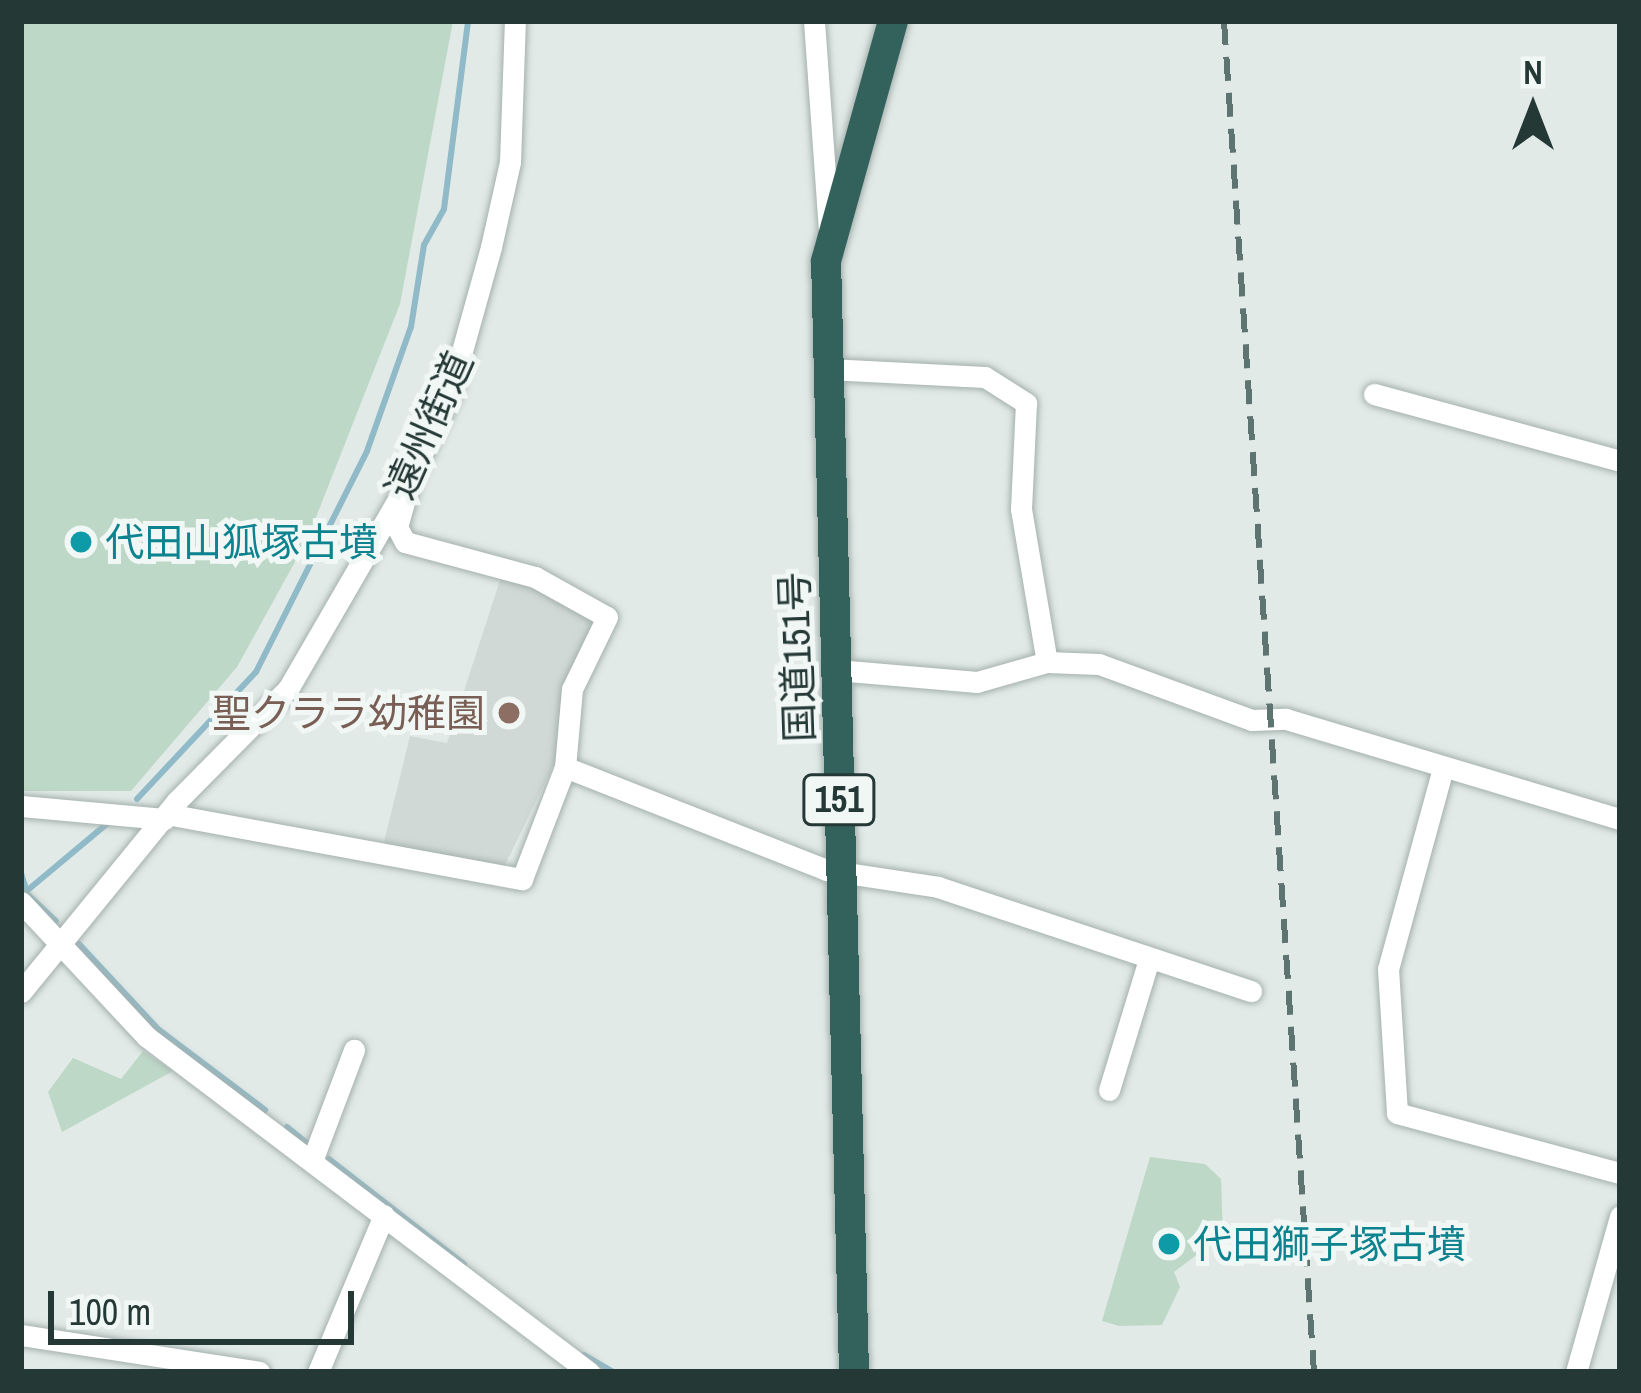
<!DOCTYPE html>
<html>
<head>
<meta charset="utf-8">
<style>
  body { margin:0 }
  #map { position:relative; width:1641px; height:1393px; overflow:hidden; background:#e1eae7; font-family:"Archivo Narrow","Noto Sans JP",sans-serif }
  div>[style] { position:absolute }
  .built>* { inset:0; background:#d0d9d6 }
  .green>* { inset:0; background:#bdd8c7 }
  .stream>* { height:6px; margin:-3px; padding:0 3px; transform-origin:3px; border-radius:3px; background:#90bac8 }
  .roads { filter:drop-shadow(0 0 3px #a5b1ae) drop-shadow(0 0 3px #a5b1ae) }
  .minor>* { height:21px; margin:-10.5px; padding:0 10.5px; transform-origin:10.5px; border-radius:10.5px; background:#fff }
  .highway>* { height:30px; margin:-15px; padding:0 15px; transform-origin:15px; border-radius:15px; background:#33615c }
  .rail>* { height:6px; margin-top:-3px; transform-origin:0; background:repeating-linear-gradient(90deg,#5e7470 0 24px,transparent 0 36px) }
  .dots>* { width:33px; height:33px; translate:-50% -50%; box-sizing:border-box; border:6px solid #f1f7f5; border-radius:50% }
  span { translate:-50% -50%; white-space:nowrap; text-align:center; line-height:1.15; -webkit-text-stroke:10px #f1f7f5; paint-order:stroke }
  .shield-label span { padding:3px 9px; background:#f1f7f5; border:3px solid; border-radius:9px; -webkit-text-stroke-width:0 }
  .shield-label { font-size:36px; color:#243835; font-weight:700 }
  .street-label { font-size:39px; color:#243835 }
  .culture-label { font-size:39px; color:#0d838f }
  .left { translate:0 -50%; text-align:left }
  .education-label { font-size:39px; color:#785e54 }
  .right { translate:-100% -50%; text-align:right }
  .frame { position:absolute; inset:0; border:24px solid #243835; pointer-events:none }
  .north { position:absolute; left:1473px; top:48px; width:120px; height:120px; -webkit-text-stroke:9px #f1f7f5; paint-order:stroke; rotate:0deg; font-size:33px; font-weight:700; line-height:48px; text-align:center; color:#243835 }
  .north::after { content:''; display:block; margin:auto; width:42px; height:54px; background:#243835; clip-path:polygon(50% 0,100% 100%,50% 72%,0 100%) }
  .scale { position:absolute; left:48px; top:1291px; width:306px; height:54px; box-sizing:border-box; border:6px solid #243835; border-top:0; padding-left:15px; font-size:36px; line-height:42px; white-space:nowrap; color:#243835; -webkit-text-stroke:9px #f1f7f5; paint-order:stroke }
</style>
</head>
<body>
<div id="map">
  <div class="built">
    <i style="clip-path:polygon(503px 571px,593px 618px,556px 760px,502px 871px,382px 850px,410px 736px,447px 743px)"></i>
  </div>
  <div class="green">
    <i style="clip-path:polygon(21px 21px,453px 21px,400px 304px,307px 540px,237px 667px,131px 791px,21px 791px)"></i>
    <i style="clip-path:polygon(143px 1051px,173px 1071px,62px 1132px,48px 1092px,73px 1058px,121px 1079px)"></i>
    <i style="clip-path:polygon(1150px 1157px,1205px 1164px,1221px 1179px,1223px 1235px,1174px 1272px,1180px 1287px,1162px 1325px,1119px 1326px,1102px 1321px)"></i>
  </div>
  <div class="stream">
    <i style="left:137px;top:799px;width:174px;rotate:-46.9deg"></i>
    <i style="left:256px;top:672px;width:247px;rotate:-63.3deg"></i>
    <i style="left:367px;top:451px;width:132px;rotate:-70.5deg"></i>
    <i style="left:411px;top:327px;width:83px;rotate:-81deg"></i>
    <i style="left:424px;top:245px;width:41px;rotate:-60.9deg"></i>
    <i style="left:444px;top:209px;width:190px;rotate:-82.7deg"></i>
    <i style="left:21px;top:873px;width:14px;rotate:73deg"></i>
    <i style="left:23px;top:894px;width:112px;rotate:-39.9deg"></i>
    <i style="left:28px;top:895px;width:38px;rotate:43deg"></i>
    <i style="left:79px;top:944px;width:117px;rotate:47.1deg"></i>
    <i style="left:159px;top:1030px;width:133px;rotate:37deg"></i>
    <i style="left:287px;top:1127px;width:26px;rotate:39deg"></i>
    <i style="left:329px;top:1159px;width:171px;rotate:37.9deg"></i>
    <i style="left:584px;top:1355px;width:34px;rotate:30deg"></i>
  </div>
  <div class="roads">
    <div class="minor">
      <i style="left:814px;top:21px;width:208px;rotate:85.9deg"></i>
      <i style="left:828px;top:369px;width:157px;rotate:2.9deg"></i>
      <i style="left:985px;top:377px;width:49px;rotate:32.4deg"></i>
      <i style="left:1026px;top:403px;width:106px;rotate:92.7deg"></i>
      <i style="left:1021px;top:509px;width:155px;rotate:80.4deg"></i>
      <i style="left:1047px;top:662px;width:73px;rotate:164.1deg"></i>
      <i style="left:977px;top:682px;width:141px;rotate:-175.1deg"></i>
      <i style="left:1374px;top:394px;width:255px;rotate:15.2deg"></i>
      <i style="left:411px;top:477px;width:52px;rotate:105.6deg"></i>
      <i style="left:397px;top:527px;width:17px;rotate:62deg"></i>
      <i style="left:405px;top:542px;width:135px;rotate:15.1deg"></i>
      <i style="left:535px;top:577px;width:82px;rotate:29.1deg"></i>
      <i style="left:607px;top:617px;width:80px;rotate:115.9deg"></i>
      <i style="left:572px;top:689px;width:78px;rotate:95.1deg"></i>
      <i style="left:565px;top:767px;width:281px;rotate:21.5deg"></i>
      <i style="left:826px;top:870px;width:113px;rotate:8.6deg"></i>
      <i style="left:938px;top:887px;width:330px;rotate:18.4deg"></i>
      <i style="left:1047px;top:662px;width:52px;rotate:2.2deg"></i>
      <i style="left:1099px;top:664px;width:163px;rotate:20.1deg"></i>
      <i style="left:1252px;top:720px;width:34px;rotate:-2deg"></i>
      <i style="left:1286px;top:719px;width:349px;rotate:16.7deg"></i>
      <i style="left:1443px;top:768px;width:208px;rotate:105.3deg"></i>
      <i style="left:1388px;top:969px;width:144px;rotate:86.4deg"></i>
      <i style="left:1397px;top:1113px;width:231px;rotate:15.1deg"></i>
      <i style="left:21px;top:806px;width:144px;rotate:5.2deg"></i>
      <i style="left:167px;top:814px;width:361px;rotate:10.4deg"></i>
      <i style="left:522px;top:879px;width:120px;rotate:-69deg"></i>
      <i style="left:21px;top:902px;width:185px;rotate:47deg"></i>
      <i style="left:147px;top:1037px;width:555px;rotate:37.16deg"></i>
      <i style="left:21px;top:992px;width:247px;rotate:-50.8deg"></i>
      <i style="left:177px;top:801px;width:158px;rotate:-45.3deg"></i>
      <i style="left:288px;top:689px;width:245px;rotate:-59.9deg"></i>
      <i style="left:411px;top:477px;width:92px;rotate:-64.8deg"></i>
      <i style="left:450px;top:394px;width:153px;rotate:-74.4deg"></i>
      <i style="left:491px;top:247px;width:87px;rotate:-77.4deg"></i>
      <i style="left:510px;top:162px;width:141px;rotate:-88deg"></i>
      <i style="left:1109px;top:1090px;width:137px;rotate:-73deg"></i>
      <i style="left:312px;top:1161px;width:119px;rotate:-69.3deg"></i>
      <i style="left:21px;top:1335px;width:241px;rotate:8.8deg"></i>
      <i style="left:318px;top:1372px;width:170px;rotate:-67.2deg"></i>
      <i style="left:1576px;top:1372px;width:162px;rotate:-74.2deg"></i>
    </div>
    <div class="highway">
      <i style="left:854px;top:1372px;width:1111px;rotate:-91.44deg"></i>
      <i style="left:826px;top:261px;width:249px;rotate:-74.4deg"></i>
    </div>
  </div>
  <div class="rail">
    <i style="left:1224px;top:21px;width:1354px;rotate:86.19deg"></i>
  </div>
  <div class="dots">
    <i style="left:81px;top:542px;background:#0f9aa8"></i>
    <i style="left:509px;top:713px;background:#8d6e63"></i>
    <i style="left:1169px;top:1244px;background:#0f9aa8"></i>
  </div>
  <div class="shield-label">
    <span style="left:839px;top:800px">151</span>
  </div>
  <div class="street-label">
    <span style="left:429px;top:425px;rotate:-66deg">遠州街道</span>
    <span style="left:797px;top:657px;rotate:-92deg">国道151号</span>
  </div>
  <div class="culture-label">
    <span class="left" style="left:105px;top:542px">代田山狐塚古墳</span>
    <span class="left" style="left:1193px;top:1244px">代田獅子塚古墳</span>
  </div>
  <div class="education-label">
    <span class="right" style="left:485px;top:713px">聖クララ幼稚園</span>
  </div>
  <div class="frame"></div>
  <div class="north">N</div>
  <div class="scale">100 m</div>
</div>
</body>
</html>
